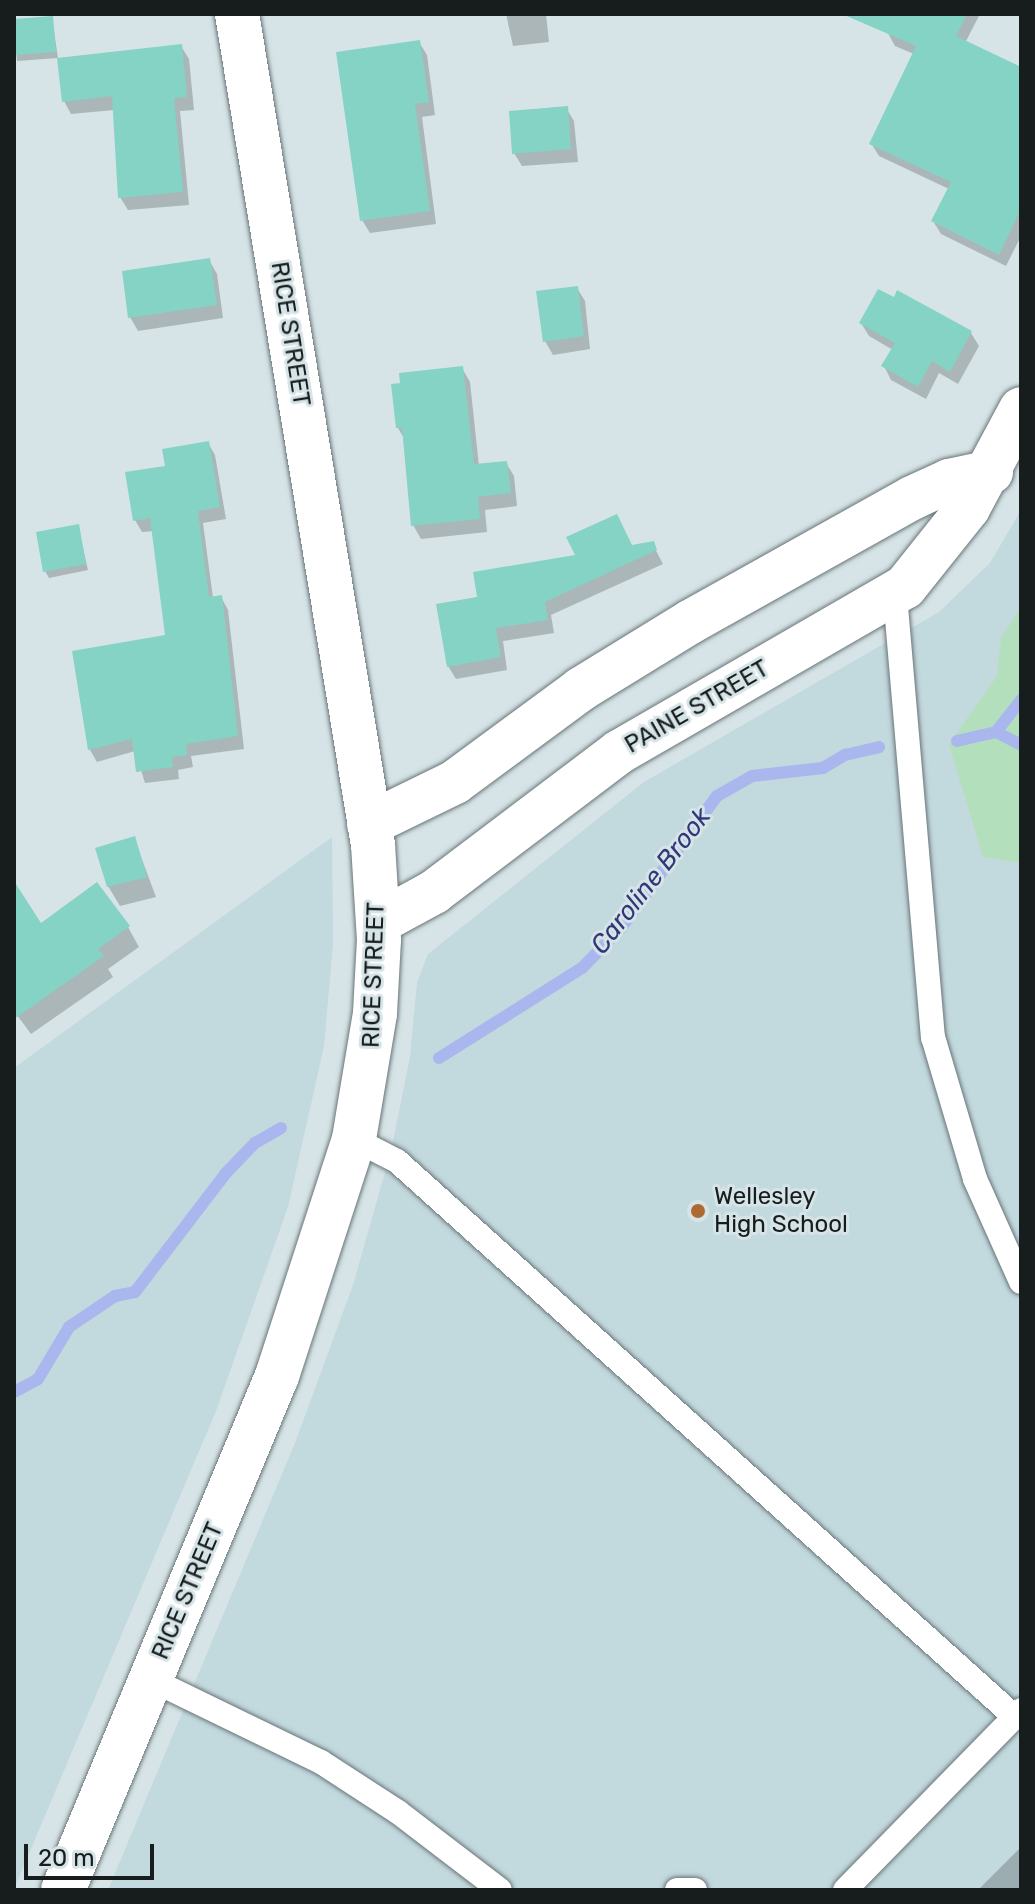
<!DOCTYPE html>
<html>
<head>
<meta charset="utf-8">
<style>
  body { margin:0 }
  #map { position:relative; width:1035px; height:1904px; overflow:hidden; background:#d6e4e7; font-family:Rubik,sans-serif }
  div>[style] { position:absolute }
  .built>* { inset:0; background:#c2d9de }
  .green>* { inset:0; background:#b4dfbd }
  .shadow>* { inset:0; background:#0003 }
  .stream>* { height:12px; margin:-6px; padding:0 6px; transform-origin:6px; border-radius:6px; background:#aab7ee }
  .building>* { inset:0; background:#84d3c5 }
  .roads { filter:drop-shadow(0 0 2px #697578) drop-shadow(0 0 2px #697578) }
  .service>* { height:24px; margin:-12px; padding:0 12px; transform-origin:12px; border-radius:12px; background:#fff }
  .minor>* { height:44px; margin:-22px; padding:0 22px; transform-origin:22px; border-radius:22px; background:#fff }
  .dots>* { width:22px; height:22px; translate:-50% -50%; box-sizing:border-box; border:4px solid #d6e4e7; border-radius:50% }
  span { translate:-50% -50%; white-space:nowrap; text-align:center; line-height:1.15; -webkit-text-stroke:6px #d6e4e7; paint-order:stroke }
  .street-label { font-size:24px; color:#171c1d }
  .poi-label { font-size:24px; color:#171c1d }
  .left { translate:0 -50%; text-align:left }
  .water-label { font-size:26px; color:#31387a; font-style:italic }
  .frame { position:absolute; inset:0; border:16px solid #171c1d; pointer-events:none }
  .scale { position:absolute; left:24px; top:1844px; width:130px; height:36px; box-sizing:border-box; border:4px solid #171c1d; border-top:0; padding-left:10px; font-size:24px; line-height:28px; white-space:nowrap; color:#171c1d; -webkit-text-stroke:6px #d6e4e7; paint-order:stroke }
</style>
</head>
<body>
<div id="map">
  <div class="built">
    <i style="clip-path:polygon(1021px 510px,1021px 1890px,108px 1890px,295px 1443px,353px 1285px,391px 1151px,410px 1057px,417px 983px,428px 954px,644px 782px,939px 612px,990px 563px)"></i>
    <i style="clip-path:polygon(332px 837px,333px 944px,324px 1046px,288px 1207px,216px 1411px,14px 1889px,14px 1068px)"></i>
  </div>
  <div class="green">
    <i style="clip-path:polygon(1021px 607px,1021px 863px,983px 857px,949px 744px,997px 676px,1001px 638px)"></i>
  </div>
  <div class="shadow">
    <i style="clip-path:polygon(506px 14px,546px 14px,549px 42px,513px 46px)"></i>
    <i style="clip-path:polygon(896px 14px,980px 14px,965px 43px,1021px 69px,1021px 236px,1006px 266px,941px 234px,933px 221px,949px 189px,879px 156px,871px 143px,914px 54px,895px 46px,888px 33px)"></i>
    <i style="clip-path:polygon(52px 18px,58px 58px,17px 61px,14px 21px)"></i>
    <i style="clip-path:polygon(419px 42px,427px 55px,435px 115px,422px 117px,436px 224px,370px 233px,362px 220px)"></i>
    <i style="clip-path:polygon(181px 46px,189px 59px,194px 110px,180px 111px,189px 205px,128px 210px,120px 197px,114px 110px,71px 114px,64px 101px)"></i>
    <i style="clip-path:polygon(566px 108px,574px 121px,578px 162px,522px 166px,514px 153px)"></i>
    <i style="clip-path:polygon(209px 260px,217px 274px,223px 318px,138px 331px,130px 317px)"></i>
    <i style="clip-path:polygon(577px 288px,585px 301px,590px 349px,553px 355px,545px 341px)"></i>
    <i style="clip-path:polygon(861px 323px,971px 333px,979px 346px,958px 384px,939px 373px,926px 399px,891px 380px,884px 366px,893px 350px,869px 336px)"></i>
    <i style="clip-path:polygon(462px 368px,470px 382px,479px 466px,506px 463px,514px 476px,517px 506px,485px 510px,487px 532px,421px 539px,413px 525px,405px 440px,398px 428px,403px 385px)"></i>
    <i style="clip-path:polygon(208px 443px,215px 455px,226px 519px,203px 523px,213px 598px,221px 597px,228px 610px,244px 749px,191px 756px,193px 767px,178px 770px,179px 779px,145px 783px,135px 751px,97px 762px,90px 750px,74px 652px,168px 637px,154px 531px,142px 532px,135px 520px,167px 468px)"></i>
    <i style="clip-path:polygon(78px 526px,88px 570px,49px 578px,45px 571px)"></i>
    <i style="clip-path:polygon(652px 543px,663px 564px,551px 615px,554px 633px,503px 641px,507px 670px,456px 679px,448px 666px,479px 599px,578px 556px)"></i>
    <i style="clip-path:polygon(134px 838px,156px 897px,120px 906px,108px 886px)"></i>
    <i style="clip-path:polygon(14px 926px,128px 927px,139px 947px,108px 969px,113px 977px,31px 1034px,14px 1011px)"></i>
    <i style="clip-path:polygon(1021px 1847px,1021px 1890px,978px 1890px)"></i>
  </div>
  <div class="stream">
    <i style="left:996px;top:732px;width:28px;rotate:27deg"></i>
    <i style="left:957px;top:741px;width:40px;rotate:-13deg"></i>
    <i style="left:996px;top:732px;width:41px;rotate:-52deg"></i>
    <i style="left:439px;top:1058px;width:169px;rotate:-32.2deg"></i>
    <i style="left:582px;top:968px;width:56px;rotate:-45.7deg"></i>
    <i style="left:621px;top:928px;width:163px;rotate:-54deg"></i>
    <i style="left:717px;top:796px;width:40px;rotate:-29.7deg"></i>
    <i style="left:752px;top:776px;width:71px;rotate:-6.4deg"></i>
    <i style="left:823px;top:768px;width:26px;rotate:-31deg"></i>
    <i style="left:845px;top:755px;width:35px;rotate:-13deg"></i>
    <i style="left:14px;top:1392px;width:27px;rotate:-28deg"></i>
    <i style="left:38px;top:1379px;width:61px;rotate:-59.2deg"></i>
    <i style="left:69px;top:1327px;width:55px;rotate:-34deg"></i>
    <i style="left:115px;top:1296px;width:20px;rotate:-11deg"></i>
    <i style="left:135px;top:1292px;width:150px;rotate:-52.6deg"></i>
    <i style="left:226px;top:1173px;width:42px;rotate:-46deg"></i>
    <i style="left:255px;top:1143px;width:30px;rotate:-30deg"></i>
  </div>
  <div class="building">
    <i style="clip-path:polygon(842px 14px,967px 14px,956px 36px,1021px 67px,1021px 209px,999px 255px,931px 221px,951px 182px,869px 144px,916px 46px)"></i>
    <i style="clip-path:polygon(53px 16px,56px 52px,14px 55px,14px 19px)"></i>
    <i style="clip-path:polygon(420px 40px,429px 102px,415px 104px,430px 211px,360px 221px,336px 52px)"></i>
    <i style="clip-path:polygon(182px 44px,187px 97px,174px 98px,183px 192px,118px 198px,112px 96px,62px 102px,57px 58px)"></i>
    <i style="clip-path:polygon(568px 106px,571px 149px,512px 154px,509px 111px)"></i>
    <i style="clip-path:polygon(210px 258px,217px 305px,128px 318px,122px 271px)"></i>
    <i style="clip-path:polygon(578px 286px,584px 336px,543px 342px,536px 291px)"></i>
    <i style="clip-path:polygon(878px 289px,894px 297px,897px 290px,972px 331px,950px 372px,932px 361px,918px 387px,881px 366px,895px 343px,859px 323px)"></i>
    <i style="clip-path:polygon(463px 366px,474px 464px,507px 461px,511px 493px,478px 497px,480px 519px,411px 526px,402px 428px,396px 428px,391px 384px,400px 383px,399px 373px)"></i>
    <i style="clip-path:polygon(209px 441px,220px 507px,198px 511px,209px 597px,222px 595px,238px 736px,186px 744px,187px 755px,172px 757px,173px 767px,136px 772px,132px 739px,88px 750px,72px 651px,165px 635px,150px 518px,133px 521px,125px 472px,165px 466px,162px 449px)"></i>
    <i style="clip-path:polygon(617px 514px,632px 545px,654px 541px,657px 550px,545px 602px,548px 620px,496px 628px,501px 657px,447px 667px,436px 604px,477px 597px,473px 572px,575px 555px,566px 537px)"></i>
    <i style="clip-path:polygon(79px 524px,86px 564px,43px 572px,36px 532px)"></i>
    <i style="clip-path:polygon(135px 836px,147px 877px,107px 887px,95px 848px)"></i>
    <i style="clip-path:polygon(14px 881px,41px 923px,97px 882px,130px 926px,98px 949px,104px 956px,14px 1019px)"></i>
  </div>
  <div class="roads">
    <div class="service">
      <i style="left:895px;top:595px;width:444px;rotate:85.1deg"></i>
      <i style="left:933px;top:1037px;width:148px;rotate:73.5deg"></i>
      <i style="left:975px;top:1179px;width:113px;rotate:65.9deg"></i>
      <i style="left:354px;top:1139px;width:48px;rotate:27.1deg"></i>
      <i style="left:397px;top:1161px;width:831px;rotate:41.98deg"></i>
      <i style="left:150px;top:1679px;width:190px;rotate:25.9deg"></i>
      <i style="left:321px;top:1762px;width:92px;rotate:33deg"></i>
      <i style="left:398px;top:1812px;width:128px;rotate:37.4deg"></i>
      <i style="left:677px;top:1890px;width:18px"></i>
      <i style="left:845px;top:1890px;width:252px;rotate:-45.6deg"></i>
    </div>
    <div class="minor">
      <i style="left:369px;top:824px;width:96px;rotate:-26deg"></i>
      <i style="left:455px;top:782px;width:157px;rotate:-36.4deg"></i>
      <i style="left:581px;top:689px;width:128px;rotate:-31.6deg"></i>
      <i style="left:690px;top:622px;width:254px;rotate:-29.2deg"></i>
      <i style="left:912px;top:498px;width:41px;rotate:-24.7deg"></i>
      <i style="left:949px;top:481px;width:43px;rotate:-12.1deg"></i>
      <i style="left:379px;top:922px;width:63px;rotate:-28.6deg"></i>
      <i style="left:434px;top:892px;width:232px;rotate:-37.1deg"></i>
      <i style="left:619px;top:752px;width:330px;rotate:-30deg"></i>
      <i style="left:905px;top:587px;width:101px;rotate:-51.4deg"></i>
      <i style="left:968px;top:508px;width:112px;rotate:-61.8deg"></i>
      <i style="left:63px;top:1890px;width:557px;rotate:-67.4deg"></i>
      <i style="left:277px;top:1376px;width:249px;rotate:-72deg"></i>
      <i style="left:354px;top:1139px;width:128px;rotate:-80.5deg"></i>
      <i style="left:375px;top:1013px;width:73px;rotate:-86.9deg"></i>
      <i style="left:379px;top:940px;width:95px;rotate:-93.6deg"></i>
      <i style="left:373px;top:845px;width:842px;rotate:-99.29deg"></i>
    </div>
  </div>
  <div class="dots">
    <i style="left:698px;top:1211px;background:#ac6b35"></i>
  </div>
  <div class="street-label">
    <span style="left:290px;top:334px;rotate:81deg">RICE STREET</span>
    <span style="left:697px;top:707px;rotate:-30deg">PAINE STREET</span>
    <span style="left:374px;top:975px;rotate:-88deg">RICE STREET</span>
    <span style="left:188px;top:1591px;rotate:-67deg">RICE STREET</span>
  </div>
  <div class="poi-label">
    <span class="left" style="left:714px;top:1211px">Wellesley<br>High School</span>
  </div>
  <div class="water-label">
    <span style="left:651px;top:881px;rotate:-52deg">Caroline Brook</span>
  </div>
  <div class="frame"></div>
  <div class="scale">20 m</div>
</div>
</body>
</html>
